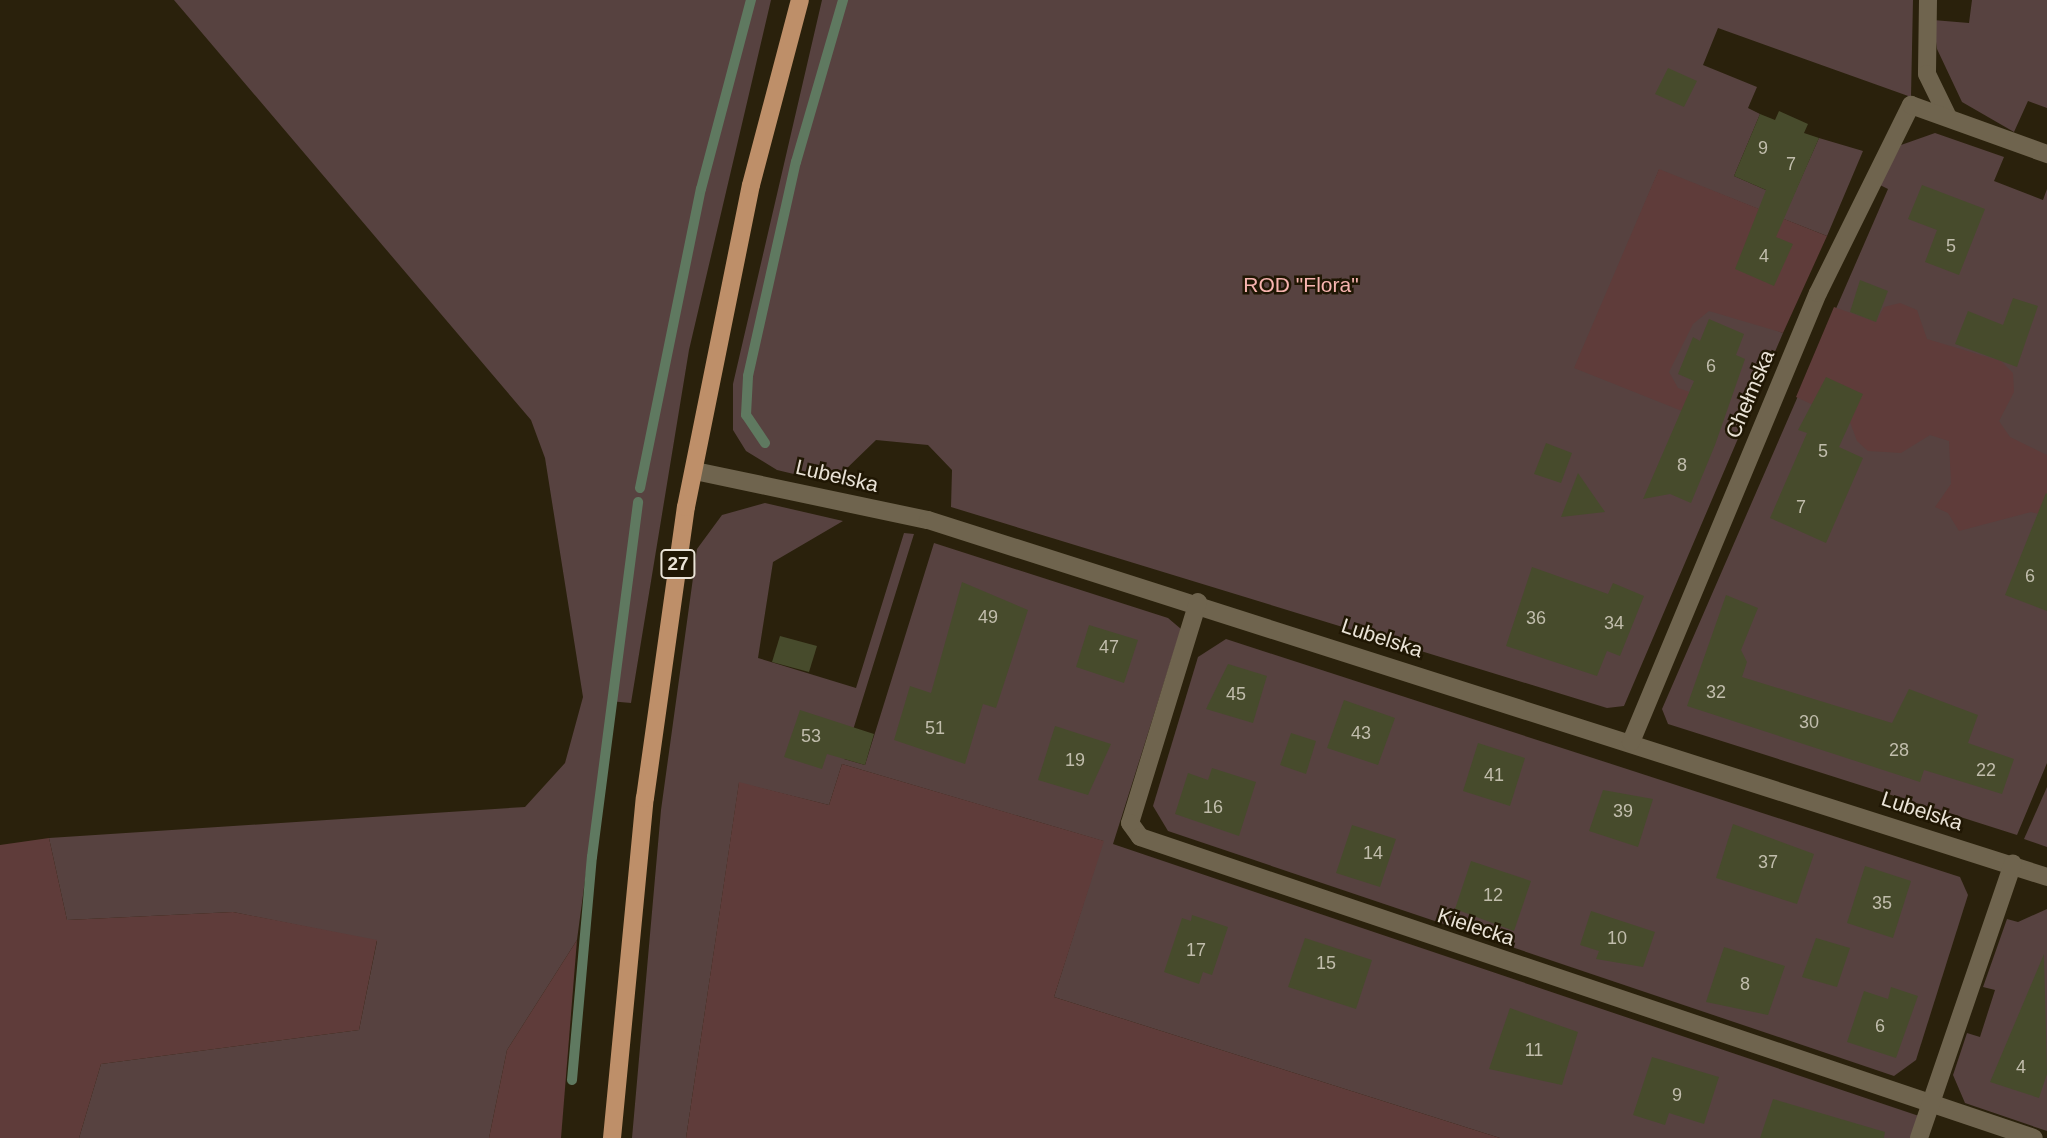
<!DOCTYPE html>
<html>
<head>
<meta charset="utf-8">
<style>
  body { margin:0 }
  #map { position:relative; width:2047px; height:1138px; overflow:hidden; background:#2a210c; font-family:Helvetica,sans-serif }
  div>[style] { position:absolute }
  .green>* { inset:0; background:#574240 }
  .forest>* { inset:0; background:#5f3c3a }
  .stream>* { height:10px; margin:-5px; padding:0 5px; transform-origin:5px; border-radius:5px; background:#5f7960 }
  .building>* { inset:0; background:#474b2c }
  .street>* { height:18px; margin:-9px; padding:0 9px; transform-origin:9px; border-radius:9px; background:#6f644e }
  .primary>* { height:18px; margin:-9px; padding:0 9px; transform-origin:9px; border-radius:9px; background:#be8f69 }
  span { translate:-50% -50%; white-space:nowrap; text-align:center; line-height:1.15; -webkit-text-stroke:5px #201704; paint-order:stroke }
  .number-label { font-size:18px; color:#c1bdac }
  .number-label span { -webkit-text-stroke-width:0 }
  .shield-label span { padding:2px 5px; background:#201704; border:2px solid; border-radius:5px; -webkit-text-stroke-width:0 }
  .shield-label { font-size:19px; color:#eae3d7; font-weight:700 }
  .park-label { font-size:21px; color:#f7b4af }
  .street-label { font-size:21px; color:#eae3d7 }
</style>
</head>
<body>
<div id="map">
  <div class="green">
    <i style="clip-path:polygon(174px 0,771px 0,689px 350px,631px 703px,609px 701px,577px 940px,507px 1050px,489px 1138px,79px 1138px,101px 1064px,359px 1030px,377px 941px,233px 912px,67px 920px,49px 838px,525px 807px,565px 763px,583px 697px,545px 458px,531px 420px)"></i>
    <i style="clip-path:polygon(822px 0,1913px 0,1911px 97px,1718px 28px,1703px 65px,1757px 87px,1748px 108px,1760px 114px,1734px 176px,1791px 201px,1819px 138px,1863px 151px,1827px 236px,1659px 170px,1618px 268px,1783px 333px,1624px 706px,1607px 708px,951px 507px,952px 470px,928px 445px,876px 440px,842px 473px,819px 480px,777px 470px,746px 451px,733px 430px,733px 384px)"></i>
    <i style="clip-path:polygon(1972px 0,2047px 0,2047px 108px,2028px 101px,2014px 132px,1962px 102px,1937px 49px,1933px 20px,1969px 23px)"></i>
    <i style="clip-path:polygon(1935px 133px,2004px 157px,1994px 181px,2043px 200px,2047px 189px,2047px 763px,2017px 835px,1668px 724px,1662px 709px,1888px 189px,1880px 185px,1901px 145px)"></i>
    <i style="clip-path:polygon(765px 503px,843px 521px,773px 562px,758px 658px,856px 688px,904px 533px,914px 534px,844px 759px,865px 765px,934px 543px,1168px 618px,1181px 629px,1113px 844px,1919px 1116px,1912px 1138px,1500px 1138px,1054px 997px,1103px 841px,842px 764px,829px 805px,739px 783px,686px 1138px,632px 1138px,661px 810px,697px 549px,722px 515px)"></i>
    <i style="clip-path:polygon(1226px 639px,1960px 877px,1968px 895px,1916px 1060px,1894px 1076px,1168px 831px,1153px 806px,1198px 657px)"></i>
    <i style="clip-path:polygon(2047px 787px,2047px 847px,2024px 839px)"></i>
    <i style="clip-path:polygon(2047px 909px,2047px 1131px,1965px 1103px,1953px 1075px,1967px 1033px,1980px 1037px,1995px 990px,1983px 987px,2007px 919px,2018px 922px)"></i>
  </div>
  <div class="forest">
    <i style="clip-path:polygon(1659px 169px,1827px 236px,1783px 333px,1709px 311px,1693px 324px,1669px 372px,1678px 388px,1690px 392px,1682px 411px,1574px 368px)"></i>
    <i style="clip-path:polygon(1900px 303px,1917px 310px,1927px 339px,2001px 361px,2013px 373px,2014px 392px,1999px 421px,2010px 437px,2047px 455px,2047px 516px,2031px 512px,1959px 531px,1948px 513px,1935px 507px,1951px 484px,1949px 441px,1930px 435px,1901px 453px,1868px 451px,1857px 441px,1850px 422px,1796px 397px,1834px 307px,1876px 322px,1884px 307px)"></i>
    <i style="clip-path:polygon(842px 764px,1104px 841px,1054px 997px,1500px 1138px,686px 1138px,739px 782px,829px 805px)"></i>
    <i style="clip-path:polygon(49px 838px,67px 920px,233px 912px,377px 940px,359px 1030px,101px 1064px,79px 1138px,0 1138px,0 845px)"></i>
    <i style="clip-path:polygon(577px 940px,561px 1138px,489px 1138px,507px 1050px)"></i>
  </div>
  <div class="stream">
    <i style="left:765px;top:443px;width:34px;rotate:-124deg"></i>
    <i style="left:746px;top:415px;width:39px;rotate:-87deg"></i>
    <i style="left:748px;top:376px;width:219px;rotate:-77.4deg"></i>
    <i style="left:796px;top:162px;width:169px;rotate:-73.8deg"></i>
    <i style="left:640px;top:488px;width:305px;rotate:-78.5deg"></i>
    <i style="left:701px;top:189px;width:196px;rotate:-75.2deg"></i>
    <i style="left:572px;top:1080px;width:224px;rotate:-84.9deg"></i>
    <i style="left:592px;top:857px;width:358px;rotate:-82.6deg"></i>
  </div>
  <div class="building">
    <i style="clip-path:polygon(1668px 68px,1697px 81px,1684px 107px,1655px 94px)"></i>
    <i style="clip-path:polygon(1779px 111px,1808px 124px,1804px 133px,1819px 138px,1776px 237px,1793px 244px,1774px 286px,1735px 269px,1766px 190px,1734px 176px,1760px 114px,1775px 120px)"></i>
    <i style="clip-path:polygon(1922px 185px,1985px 209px,1959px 275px,1925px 262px,1937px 230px,1908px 219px)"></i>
    <i style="clip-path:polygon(1860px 280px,1888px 291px,1876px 322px,1850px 312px)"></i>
    <i style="clip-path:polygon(2013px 298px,2038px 306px,2017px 367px,1955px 344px,1968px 311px,2003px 325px)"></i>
    <i style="clip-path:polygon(1709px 319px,1744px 334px,1736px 355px,1745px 359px,1715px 445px,1691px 503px,1670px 494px,1643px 499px,1694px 381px,1678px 374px,1693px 337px,1700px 341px)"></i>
    <i style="clip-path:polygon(1826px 377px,1863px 394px,1839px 447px,1863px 458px,1826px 543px,1770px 518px,1807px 433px,1798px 430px)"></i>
    <i style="clip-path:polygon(1546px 443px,1572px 453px,1561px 483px,1534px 474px)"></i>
    <i style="clip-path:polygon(1578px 473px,1605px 512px,1561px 517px)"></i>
    <i style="clip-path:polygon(2046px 493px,2047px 494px,2047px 611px,2005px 595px)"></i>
    <i style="clip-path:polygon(1532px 567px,1608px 594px,1613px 583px,1644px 596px,1620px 656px,1607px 651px,1597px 676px,1506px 646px)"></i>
    <i style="clip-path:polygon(962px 582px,1028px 610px,996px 708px,983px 704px,965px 764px,894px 740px,910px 686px,931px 693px)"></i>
    <i style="clip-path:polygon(1726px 595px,1758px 608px,1741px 650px,1747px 662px,1742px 677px,1892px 723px,1909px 689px,1978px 715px,1968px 743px,2014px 759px,2002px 794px,1924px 770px,1920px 782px,1687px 706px)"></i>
    <i style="clip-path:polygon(1089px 625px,1138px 640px,1124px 683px,1076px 667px)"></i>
    <i style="clip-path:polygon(780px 636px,817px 646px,809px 672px,772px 662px)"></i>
    <i style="clip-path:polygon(1228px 664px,1267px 676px,1253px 723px,1206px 709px)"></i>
    <i style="clip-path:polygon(1344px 700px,1395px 718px,1378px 765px,1327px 748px)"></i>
    <i style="clip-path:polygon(800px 710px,874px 734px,865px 765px,827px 754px,822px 769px,784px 757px)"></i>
    <i style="clip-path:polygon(1055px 726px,1111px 744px,1088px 795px,1038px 780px)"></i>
    <i style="clip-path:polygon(1291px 733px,1316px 741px,1306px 774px,1280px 765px)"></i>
    <i style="clip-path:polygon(1478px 743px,1525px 758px,1510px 806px,1463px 791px)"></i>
    <i style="clip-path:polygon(1212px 768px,1256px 782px,1239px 836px,1175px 814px,1188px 773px,1208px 780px)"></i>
    <i style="clip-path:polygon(1603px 790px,1653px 799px,1638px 847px,1589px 831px)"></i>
    <i style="clip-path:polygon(1733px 824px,1814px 854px,1797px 904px,1716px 878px)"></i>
    <i style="clip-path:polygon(1352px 825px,1396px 839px,1380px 887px,1336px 873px)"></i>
    <i style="clip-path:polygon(1471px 861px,1531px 881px,1514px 931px,1455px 909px)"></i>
    <i style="clip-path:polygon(1865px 866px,1911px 881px,1893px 938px,1847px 923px)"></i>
    <i style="clip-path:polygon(1591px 911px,1655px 932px,1643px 967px,1596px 959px,1599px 951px,1580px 945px)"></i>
    <i style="clip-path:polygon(1192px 915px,1228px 927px,1212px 975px,1203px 972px,1199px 984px,1164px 972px,1182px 918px,1191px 921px)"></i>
    <i style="clip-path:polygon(1305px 938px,1372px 960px,1356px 1009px,1288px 987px)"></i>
    <i style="clip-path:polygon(1816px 938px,1850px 948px,1837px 987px,1802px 977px)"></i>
    <i style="clip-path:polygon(1724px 947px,1785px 966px,1768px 1015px,1706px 1002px)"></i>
    <i style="clip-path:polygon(2044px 954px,2047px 1074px,2039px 1098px,1990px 1082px)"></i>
    <i style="clip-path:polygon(1891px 987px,1918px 996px,1896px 1058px,1847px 1042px,1864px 991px,1888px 999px)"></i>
    <i style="clip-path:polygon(1510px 1008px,1578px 1032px,1562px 1085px,1489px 1069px)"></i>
    <i style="clip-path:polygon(1652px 1057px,1719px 1077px,1704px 1124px,1669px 1113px,1665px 1125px,1633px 1115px)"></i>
    <i style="clip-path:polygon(1773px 1099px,1885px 1132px,1884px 1138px,1760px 1138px)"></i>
  </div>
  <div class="street">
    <i style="left:1928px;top:0;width:74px;rotate:90.8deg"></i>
    <i style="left:1927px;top:74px;width:46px;rotate:64deg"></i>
    <i style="left:695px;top:471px;width:238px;rotate:11.9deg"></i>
    <i style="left:928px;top:520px;width:1175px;rotate:17.69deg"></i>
    <i style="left:1198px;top:602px;width:231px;rotate:107.1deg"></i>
    <i style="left:1130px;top:823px;width:17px;rotate:54deg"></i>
    <i style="left:1140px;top:837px;width:943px;rotate:18.61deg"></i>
    <i style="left:1631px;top:742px;width:486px;rotate:-67.4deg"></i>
    <i style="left:1818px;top:293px;width:210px;rotate:-63.7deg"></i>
    <i style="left:1911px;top:105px;width:145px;rotate:19.8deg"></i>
    <i style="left:1919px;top:1138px;width:290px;rotate:-71.1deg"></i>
  </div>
  <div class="primary">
    <i style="left:612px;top:1138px;width:342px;rotate:-84.5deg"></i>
    <i style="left:645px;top:798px;width:294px;rotate:-82deg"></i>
    <i style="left:686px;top:507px;width:328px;rotate:-78.6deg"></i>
    <i style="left:751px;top:185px;width:191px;rotate:-75.2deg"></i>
  </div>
  <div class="number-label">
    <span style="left:1763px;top:148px">9</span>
    <span style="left:1791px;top:164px">7</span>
    <span style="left:1951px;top:246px">5</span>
    <span style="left:1764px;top:256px">4</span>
    <span style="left:1711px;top:366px">6</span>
    <span style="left:1823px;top:451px">5</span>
    <span style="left:1682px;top:465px">8</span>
    <span style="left:1801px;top:507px">7</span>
    <span style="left:2030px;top:576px">6</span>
    <span style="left:988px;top:617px">49</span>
    <span style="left:1536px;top:618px">36</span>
    <span style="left:1614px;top:623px">34</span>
    <span style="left:1109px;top:647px">47</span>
    <span style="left:1716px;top:692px">32</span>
    <span style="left:1236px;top:694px">45</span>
    <span style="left:1809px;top:722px">30</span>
    <span style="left:935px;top:728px">51</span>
    <span style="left:1361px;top:733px">43</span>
    <span style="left:811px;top:736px">53</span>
    <span style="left:1899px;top:750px">28</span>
    <span style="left:1075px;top:760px">19</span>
    <span style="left:1986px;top:770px">22</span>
    <span style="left:1494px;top:775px">41</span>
    <span style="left:1213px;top:807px">16</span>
    <span style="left:1623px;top:811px">39</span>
    <span style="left:1373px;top:853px">14</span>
    <span style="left:1768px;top:862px">37</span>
    <span style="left:1493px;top:895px">12</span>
    <span style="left:1882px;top:903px">35</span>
    <span style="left:1617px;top:938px">10</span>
    <span style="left:1196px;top:950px">17</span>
    <span style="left:1326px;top:963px">15</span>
    <span style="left:1745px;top:984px">8</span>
    <span style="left:1880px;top:1026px">6</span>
    <span style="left:1534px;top:1050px">11</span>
    <span style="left:2021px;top:1067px">4</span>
    <span style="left:1677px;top:1095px">9</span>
  </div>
  <div class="shield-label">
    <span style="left:678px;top:564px">27</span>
  </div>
  <div class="park-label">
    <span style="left:1301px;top:285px">ROD "Flora"</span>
  </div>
  <div class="street-label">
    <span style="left:1750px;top:394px;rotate:-67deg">Chełmska</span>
    <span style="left:837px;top:476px;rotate:13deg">Lubelska</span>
    <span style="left:1382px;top:638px;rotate:18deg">Lubelska</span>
    <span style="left:1922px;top:811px;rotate:18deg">Lubelska</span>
    <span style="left:1476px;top:927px;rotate:18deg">Kielecka</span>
  </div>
</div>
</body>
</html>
